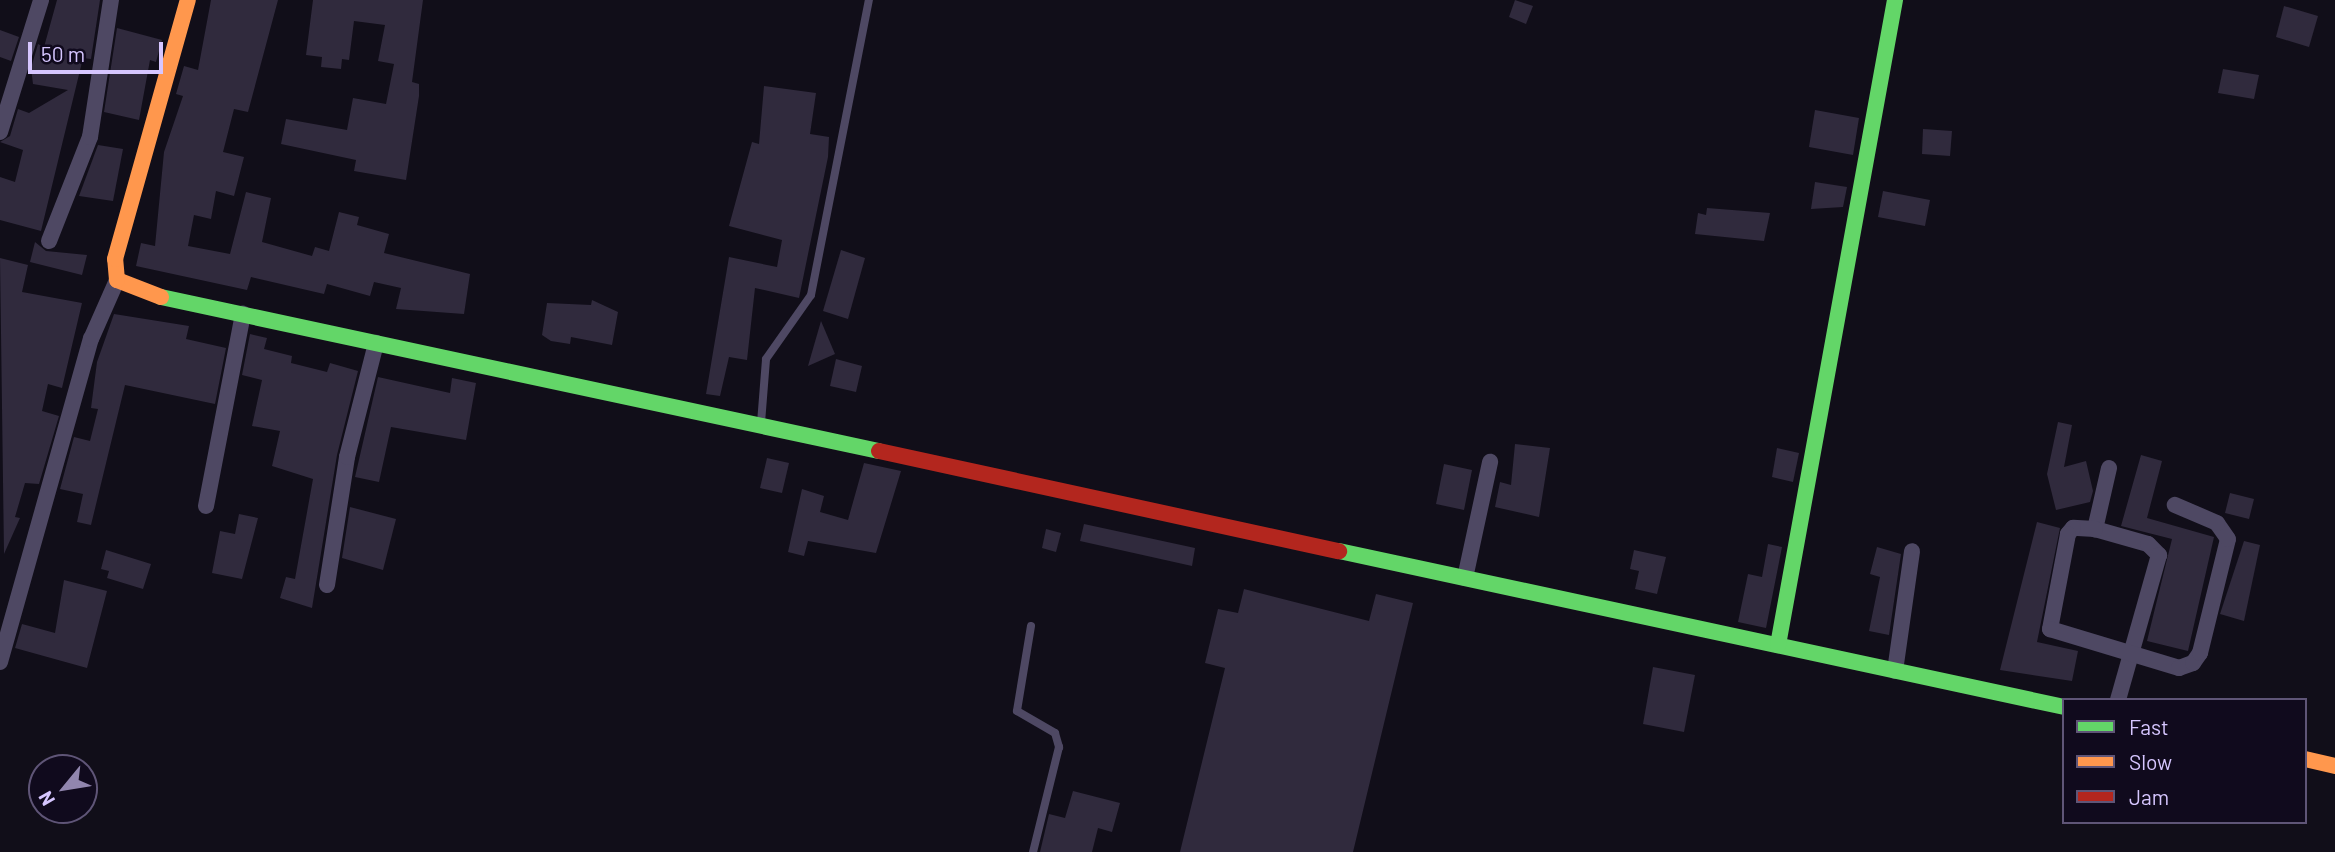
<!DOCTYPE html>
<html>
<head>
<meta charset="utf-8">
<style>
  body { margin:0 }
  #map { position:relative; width:2335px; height:852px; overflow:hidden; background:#110e19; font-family:Barlow,sans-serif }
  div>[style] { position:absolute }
  .building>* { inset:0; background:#302a3d }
  .lane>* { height:8px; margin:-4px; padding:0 4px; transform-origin:4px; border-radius:4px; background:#4e4863 }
  .street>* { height:16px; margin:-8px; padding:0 8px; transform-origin:8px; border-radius:8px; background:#4e4863 }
  .fast>* { height:16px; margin:-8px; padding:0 8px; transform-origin:8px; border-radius:8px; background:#63d668 }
  .slow>* { height:16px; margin:-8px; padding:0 8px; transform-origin:8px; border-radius:8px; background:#ff974d }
  .jam>* { height:16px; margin:-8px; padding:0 8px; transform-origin:8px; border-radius:8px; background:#b3261e }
  span { translate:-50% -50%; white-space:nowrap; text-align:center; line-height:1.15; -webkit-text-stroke:7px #100a1d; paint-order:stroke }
  .legend { position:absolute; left:2062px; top:698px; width:245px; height:126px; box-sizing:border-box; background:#100a1d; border:2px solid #5f5577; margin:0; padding:9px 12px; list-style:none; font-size:21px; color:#d6c6ff }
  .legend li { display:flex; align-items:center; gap:14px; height:35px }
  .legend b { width:35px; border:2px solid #5f5577 }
  .north { position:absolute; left:28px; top:754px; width:70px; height:70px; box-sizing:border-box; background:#100a1d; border:2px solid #5f5577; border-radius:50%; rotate:240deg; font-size:19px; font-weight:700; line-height:28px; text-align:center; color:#d6c6ff }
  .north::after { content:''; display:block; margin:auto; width:24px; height:32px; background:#9186ae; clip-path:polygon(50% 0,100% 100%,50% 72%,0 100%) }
  .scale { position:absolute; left:28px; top:42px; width:135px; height:32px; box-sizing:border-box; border:4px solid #d6c6ff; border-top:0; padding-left:9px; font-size:21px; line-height:24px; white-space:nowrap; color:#d6c6ff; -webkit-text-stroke:5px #100a1d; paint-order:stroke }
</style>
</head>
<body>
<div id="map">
  <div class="building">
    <i style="clip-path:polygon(57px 0,100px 0,91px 59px,83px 58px,41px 231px,0 220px,0 177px,15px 182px,23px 150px,0 142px,10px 136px,18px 109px,29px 113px,68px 90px,33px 84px,31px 68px,38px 44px,44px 47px)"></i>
    <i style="clip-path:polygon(211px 0,278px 0,248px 112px,234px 109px,223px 152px,244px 157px,234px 196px,216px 191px,211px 219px,194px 215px,188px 246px,230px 254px,246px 192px,271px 198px,262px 242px,312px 256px,315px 247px,329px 251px,339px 212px,359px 217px,357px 225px,389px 234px,384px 253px,470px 274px,464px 314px,396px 309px,401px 288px,374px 282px,370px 296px,327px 284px,324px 294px,251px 277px,247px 290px,136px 266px,141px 243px,155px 246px,164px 152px,183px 96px,176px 94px,184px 66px,198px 70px)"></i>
    <i style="clip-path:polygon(313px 0,423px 0,412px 82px,419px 84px,419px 96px,406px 180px,354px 171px,356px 160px,281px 144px,286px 119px,347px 130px,353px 98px,386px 104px,394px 64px,378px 61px,385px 25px,354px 21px,349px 60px,342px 59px,341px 69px,321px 67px,322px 57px,306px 55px)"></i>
    <i style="clip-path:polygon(1515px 0,1533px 6px,1526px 24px,1509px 17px)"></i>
    <i style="clip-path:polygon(2284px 6px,2318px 16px,2309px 47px,2276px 37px)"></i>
    <i style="clip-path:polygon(117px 28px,162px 40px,156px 62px,150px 60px,139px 120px,104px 112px)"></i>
    <i style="clip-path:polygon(0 30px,19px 37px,11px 61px,0 57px)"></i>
    <i style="clip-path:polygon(2223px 69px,2259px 75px,2254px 99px,2218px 93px)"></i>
    <i style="clip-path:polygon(764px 86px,816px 93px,810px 134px,829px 137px,828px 157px,799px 298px,755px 288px,747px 360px,729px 357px,720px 396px,706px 394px,729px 257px,777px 267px,782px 240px,729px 226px,752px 142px,759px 144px)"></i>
    <i style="clip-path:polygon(1815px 110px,1859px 118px,1853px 155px,1809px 147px)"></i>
    <i style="clip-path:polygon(1923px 129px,1952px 131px,1950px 156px,1922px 154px)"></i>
    <i style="clip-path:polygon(98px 145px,123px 149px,113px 201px,79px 196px)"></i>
    <i style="clip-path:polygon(1815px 182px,1847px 187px,1843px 207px,1811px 209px)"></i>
    <i style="clip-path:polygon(1883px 191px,1930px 200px,1925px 226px,1878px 217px)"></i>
    <i style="clip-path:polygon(1707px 208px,1770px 213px,1764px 241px,1695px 234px,1698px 213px,1706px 215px)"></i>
    <i style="clip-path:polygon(35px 242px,46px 251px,87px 255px,82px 275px,30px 262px)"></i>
    <i style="clip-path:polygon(841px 250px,865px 258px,848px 319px,823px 311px)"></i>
    <i style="clip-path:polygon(0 258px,28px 265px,22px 292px,82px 303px,62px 388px,48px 384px,42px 411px,59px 416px,39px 484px,25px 483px,15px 517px,20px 518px,4px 554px)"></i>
    <i style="clip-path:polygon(592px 300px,618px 312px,612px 345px,571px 337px,570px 344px,551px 341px,542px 335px,547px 303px,591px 305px)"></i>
    <i style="clip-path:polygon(114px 314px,189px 326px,186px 339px,226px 348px,215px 404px,125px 385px,91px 525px,77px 522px,83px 494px,60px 489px,74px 437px,90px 441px,98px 409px,91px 408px,97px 362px)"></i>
    <i style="clip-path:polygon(821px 321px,835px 354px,808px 366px)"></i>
    <i style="clip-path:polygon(250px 334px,267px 338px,264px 349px,292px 356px,291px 363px,327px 372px,330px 363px,358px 371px,337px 455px,312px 608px,280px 598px,286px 577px,295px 579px,313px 479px,272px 466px,280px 431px,252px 426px,262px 380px,242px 375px)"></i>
    <i style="clip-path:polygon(836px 359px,862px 366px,856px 392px,830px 386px)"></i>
    <i style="clip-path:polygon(378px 377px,450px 393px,452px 378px,476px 383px,466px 440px,391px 427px,379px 482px,355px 477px)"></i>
    <i style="clip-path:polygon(2058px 422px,2072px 425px,2064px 467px,2086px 461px,2093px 491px,2090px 502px,2056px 510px,2047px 474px)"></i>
    <i style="clip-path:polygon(1515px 444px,1550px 448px,1539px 517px,1495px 507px,1500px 482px,1511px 485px)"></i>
    <i style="clip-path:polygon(1777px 448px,1799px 453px,1793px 482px,1772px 477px)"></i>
    <i style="clip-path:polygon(2141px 455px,2162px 461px,2147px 518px,2214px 537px,2188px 651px,2147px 641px,2172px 539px,2121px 526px)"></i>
    <i style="clip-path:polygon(767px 458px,789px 463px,782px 493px,760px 488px)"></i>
    <i style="clip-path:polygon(864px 463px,901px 471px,876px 553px,808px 541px,804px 556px,788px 552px,802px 489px,824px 496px,820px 512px,848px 520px)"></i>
    <i style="clip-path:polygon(1444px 464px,1472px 470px,1464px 510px,1436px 504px)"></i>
    <i style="clip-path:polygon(2230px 493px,2254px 499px,2249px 519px,2225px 513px)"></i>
    <i style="clip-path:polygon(350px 507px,396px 519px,383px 570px,342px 558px)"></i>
    <i style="clip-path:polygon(239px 514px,258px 518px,242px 579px,212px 573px,220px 531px,235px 534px)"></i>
    <i style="clip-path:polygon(2037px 522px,2060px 528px,2037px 642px,2078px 651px,2072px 681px,2000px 670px)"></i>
    <i style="clip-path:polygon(1084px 524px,1195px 548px,1192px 566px,1080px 541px)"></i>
    <i style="clip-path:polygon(1046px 529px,1061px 533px,1056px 552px,1042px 548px)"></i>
    <i style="clip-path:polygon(2244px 541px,2260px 545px,2244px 621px,2220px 614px)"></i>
    <i style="clip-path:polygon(1768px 544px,1782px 547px,1766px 628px,1738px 622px,1748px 574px,1762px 577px)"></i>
    <i style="clip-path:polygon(1877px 547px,1901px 554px,1889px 635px,1869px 631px,1880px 577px,1870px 574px)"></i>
    <i style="clip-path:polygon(106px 550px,151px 564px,143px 589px,107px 578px,109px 571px,101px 569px)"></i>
    <i style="clip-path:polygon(1634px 550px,1666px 557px,1657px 594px,1635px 589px,1639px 571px,1630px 569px)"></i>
    <i style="clip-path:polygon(64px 580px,107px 591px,87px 668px,15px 648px,22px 624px,55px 633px)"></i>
    <i style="clip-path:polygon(1244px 589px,1369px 621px,1376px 594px,1413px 603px,1353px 852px,1180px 852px,1225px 668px,1205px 663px,1218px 609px,1238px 613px)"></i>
    <i style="clip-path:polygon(1653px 667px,1695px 675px,1684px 732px,1643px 724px)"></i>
    <i style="clip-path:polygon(1073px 791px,1120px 803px,1112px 832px,1098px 828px,1092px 852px,1040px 852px,1049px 814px,1065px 818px)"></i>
  </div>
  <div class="lane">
    <i style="left:761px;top:423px;width:64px;rotate:-85.5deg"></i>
    <i style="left:766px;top:359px;width:78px;rotate:-54.9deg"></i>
    <i style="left:811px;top:295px;width:301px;rotate:-78.9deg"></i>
    <i style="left:1031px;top:626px;width:86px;rotate:99.4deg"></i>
    <i style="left:1017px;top:711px;width:44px;rotate:30.1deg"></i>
    <i style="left:1055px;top:733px;width:15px;rotate:74deg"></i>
    <i style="left:1059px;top:747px;width:108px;rotate:103.9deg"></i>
  </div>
  <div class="street">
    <i style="left:0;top:132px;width:138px;rotate:-72.7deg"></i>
    <i style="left:49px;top:241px;width:112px;rotate:-68.5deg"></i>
    <i style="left:90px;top:137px;width:139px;rotate:-81.3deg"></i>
    <i style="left:2109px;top:468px;width:63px;rotate:102.9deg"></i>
    <i style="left:2095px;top:529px;width:55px;rotate:15.8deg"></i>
    <i style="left:2148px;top:544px;width:16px;rotate:45deg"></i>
    <i style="left:2159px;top:555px;width:151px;rotate:105.8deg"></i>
    <i style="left:206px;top:506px;width:196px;rotate:-79.1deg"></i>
    <i style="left:2095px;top:529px;width:22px;rotate:-177deg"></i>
    <i style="left:2073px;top:528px;width:8px;rotate:130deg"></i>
    <i style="left:2068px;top:534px;width:97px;rotate:100.7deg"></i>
    <i style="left:2050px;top:629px;width:135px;rotate:16.8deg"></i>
    <i style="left:2179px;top:668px;width:15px;rotate:-20deg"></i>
    <i style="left:2193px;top:663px;width:12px;rotate:-55deg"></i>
    <i style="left:2200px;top:653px;width:117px;rotate:-76.2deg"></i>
    <i style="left:2228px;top:539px;width:19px;rotate:-125deg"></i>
    <i style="left:2217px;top:523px;width:46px;rotate:-156.8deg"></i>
    <i style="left:1465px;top:578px;width:119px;rotate:-77.8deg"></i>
    <i style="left:327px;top:585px;width:130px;rotate:-81.1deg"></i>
    <i style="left:347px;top:457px;width:118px;rotate:-75.7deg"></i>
    <i style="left:0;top:662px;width:336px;rotate:-74.3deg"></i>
    <i style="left:91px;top:339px;width:64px;rotate:-66.2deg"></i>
    <i style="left:1895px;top:671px;width:121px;rotate:-81.9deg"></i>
  </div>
  <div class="fast">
    <i style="left:161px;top:297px;width:734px;rotate:12.11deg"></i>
    <i style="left:1339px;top:551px;width:742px;rotate:12.14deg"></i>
    <i style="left:1778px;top:645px;width:656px;rotate:-79.72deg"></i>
  </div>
  <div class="slow">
    <i style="left:161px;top:297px;width:47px;rotate:-158.9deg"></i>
    <i style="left:117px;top:280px;width:21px;rotate:-95deg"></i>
    <i style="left:115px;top:259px;width:269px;rotate:-74.3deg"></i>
    <i style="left:2305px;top:759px;width:31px;rotate:13deg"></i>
  </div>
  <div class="jam">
    <i style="left:879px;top:451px;width:471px;rotate:12.3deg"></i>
  </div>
  <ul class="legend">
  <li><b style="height:9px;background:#63d668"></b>Fast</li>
  <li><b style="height:9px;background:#ff974d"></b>Slow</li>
  <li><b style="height:9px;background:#b3261e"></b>Jam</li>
  </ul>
  <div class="north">N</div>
  <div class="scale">50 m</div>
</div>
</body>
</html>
